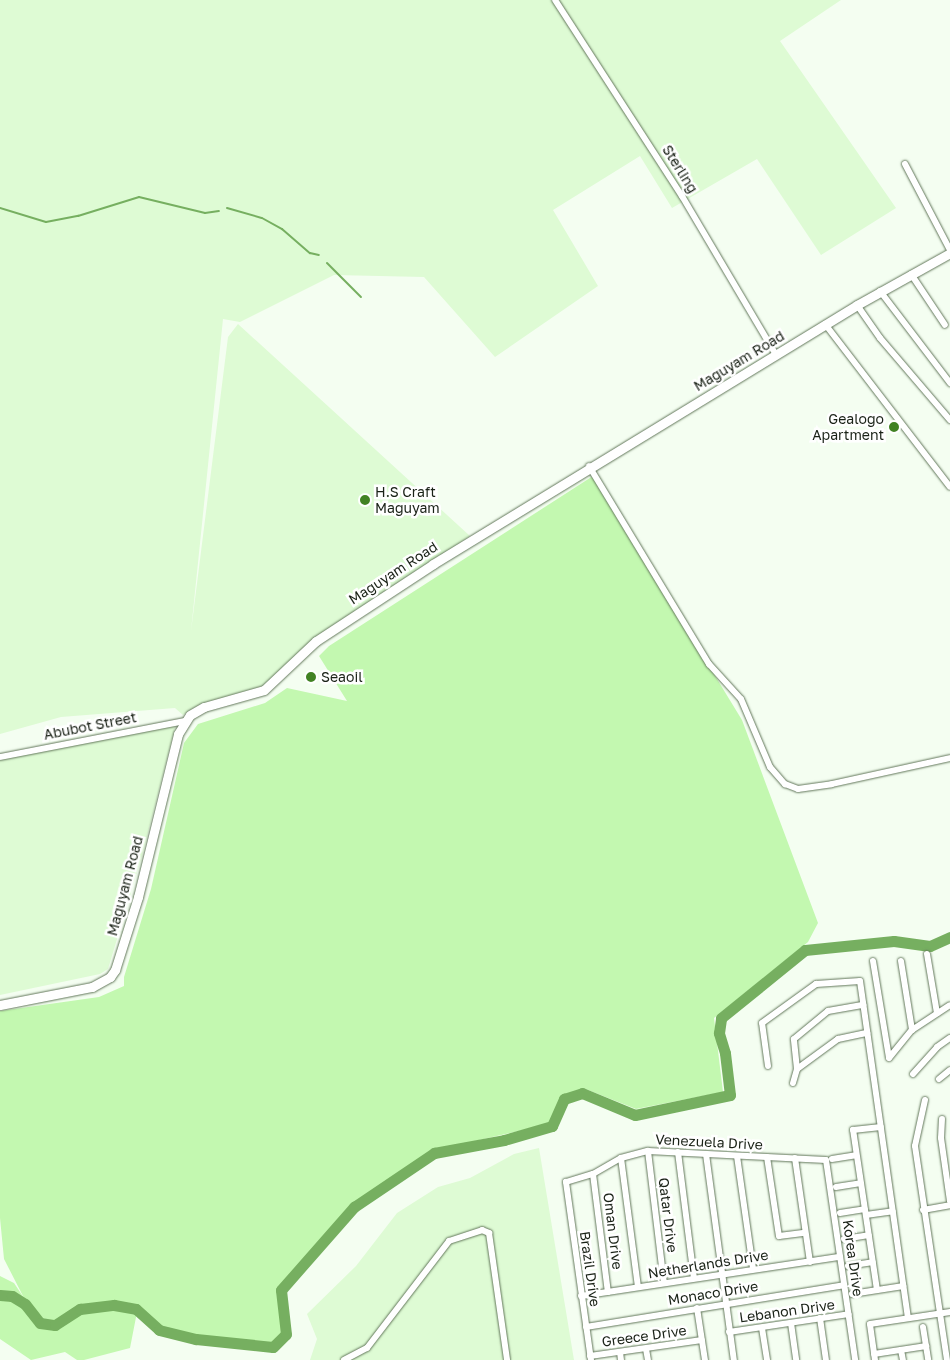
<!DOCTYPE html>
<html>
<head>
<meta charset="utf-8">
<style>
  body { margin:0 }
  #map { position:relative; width:950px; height:1360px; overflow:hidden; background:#f4fef1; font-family:"Golos Text",sans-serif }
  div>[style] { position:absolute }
  .built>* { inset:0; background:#defbd4 }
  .green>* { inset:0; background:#c3f8b0 }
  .stream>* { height:2px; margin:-1px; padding:0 1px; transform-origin:1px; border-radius:1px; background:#76af60 }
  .river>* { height:11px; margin:-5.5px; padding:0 5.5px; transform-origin:5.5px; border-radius:5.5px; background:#76af60 }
  .roads { filter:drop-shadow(0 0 1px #62775a) drop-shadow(0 0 1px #62775a) }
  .minor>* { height:6px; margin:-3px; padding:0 3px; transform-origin:3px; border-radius:3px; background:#fff }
  .secondary>* { height:9px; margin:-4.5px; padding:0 4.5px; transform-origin:4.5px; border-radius:4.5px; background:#fff }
  .dots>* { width:14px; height:14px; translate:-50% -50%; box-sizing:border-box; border:2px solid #fff; border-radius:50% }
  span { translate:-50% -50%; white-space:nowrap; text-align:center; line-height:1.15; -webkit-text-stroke:5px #fff; paint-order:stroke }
  .street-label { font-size:14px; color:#1a2217 }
  .poi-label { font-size:14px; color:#1a2217 }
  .right { translate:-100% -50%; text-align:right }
  .left { translate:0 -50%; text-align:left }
</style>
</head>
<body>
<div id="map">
  <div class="built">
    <i style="clip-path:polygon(0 0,841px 0,780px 41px,896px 208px,821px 255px,757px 159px,672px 208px,640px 156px,553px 210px,598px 286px,495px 357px,424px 277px,334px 275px,240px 322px,223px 319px,191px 631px,228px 337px,238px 324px,470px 536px,317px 639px,264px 688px,195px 707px,183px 715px,175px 708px,61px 717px,0 734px)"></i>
    <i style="clip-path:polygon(176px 723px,142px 856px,108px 969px,100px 974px,0 995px,0 760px)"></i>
    <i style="clip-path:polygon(539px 1148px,574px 1360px,310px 1360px,317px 1339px,307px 1314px,356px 1266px,397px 1213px,438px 1187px,470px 1178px,514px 1154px)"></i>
  </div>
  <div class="green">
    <i style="clip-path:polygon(593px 476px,742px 720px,818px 923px,808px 942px,714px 1018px,723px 1092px,636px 1109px,583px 1088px,561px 1097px,550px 1124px,431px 1151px,353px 1205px,278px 1290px,283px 1332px,272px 1344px,195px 1337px,161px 1327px,138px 1307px,130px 1348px,84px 1360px,77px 1360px,65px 1352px,31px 1360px,0 1339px,0 1276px,14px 1283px,24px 1298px,4px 1259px,0 1218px,0 1011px,99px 997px,124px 986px,124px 977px,151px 889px,184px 743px,198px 724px,265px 703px,287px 688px,347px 701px,319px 656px,329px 646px)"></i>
  </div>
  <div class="stream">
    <i style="left:0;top:208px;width:48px;rotate:16.9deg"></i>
    <i style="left:46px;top:222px;width:33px;rotate:-11deg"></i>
    <i style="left:78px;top:216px;width:64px;rotate:-17.3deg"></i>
    <i style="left:139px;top:197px;width:68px;rotate:13.6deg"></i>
    <i style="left:205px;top:213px;width:14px;rotate:-8deg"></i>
    <i style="left:227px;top:208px;width:36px;rotate:16deg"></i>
    <i style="left:262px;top:218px;width:23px;rotate:29deg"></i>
    <i style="left:282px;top:229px;width:37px;rotate:41deg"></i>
    <i style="left:310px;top:253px;width:9px;rotate:13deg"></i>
    <i style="left:327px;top:263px;width:48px;rotate:45deg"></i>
  </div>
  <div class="river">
    <i style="left:0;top:1295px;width:12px;rotate:5deg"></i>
    <i style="left:12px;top:1296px;width:15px;rotate:32deg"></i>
    <i style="left:25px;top:1304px;width:24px;rotate:52deg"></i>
    <i style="left:40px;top:1323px;width:15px;rotate:8deg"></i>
    <i style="left:55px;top:1325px;width:30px;rotate:-33deg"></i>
    <i style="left:80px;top:1309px;width:34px;rotate:-7deg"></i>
    <i style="left:114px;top:1305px;width:22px;rotate:10deg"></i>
    <i style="left:136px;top:1309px;width:31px;rotate:42deg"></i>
    <i style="left:159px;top:1330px;width:38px;rotate:14deg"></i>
    <i style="left:196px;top:1339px;width:77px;rotate:5.9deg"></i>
    <i style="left:273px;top:1347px;width:18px;rotate:-45deg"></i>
    <i style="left:286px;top:1334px;width:44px;rotate:-96.5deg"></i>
    <i style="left:281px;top:1290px;width:111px;rotate:-48.7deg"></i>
    <i style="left:354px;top:1207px;width:97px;rotate:-34deg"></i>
    <i style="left:434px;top:1153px;width:71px;rotate:-10.5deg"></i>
    <i style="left:504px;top:1140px;width:50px;rotate:-16.3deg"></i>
    <i style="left:552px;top:1126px;width:30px;rotate:-66deg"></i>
    <i style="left:564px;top:1099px;width:19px;rotate:-18deg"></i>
    <i style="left:582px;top:1093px;width:57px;rotate:22.5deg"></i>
    <i style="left:635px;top:1115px;width:97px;rotate:-11.9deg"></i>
    <i style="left:730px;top:1095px;width:42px;rotate:-96.8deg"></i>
    <i style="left:725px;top:1053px;width:21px;rotate:-107deg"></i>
    <i style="left:719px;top:1033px;width:15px;rotate:-82deg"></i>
    <i style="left:721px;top:1018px;width:108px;rotate:-39deg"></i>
    <i style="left:805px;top:950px;width:89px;rotate:-5.8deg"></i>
    <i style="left:894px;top:941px;width:36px;rotate:8deg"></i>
    <i style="left:930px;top:946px;width:22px;rotate:-24deg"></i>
  </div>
  <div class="roads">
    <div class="minor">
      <i style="left:555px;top:0;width:234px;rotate:57.1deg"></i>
      <i style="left:682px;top:196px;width:185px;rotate:59.4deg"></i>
      <i style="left:905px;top:164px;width:97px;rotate:62.4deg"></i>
      <i style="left:911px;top:274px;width:61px;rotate:56.3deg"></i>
      <i style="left:880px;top:291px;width:116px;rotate:52.7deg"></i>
      <i style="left:857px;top:305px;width:40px;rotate:55.1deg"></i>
      <i style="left:880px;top:338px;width:108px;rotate:49.5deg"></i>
      <i style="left:825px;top:324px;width:205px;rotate:52.5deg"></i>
      <i style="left:589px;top:466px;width:232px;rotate:58.8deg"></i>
      <i style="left:709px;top:664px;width:47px;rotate:47.6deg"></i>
      <i style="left:741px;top:699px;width:74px;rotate:66.9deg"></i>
      <i style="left:770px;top:767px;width:23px;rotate:49deg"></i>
      <i style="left:785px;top:784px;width:14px;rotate:21deg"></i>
      <i style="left:798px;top:789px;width:34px;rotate:-8deg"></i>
      <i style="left:832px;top:784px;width:121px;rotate:-12.4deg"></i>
      <i style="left:0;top:757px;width:188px;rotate:-11deg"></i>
      <i style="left:927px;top:954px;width:60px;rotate:80.4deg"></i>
      <i style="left:873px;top:961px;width:98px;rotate:80.6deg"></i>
      <i style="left:901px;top:961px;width:70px;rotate:80.9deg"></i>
      <i style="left:889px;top:1058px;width:36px;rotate:-51deg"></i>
      <i style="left:912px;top:1030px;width:45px;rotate:-33.3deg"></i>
      <i style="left:768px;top:1066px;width:43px;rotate:-97.9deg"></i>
      <i style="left:762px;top:1023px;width:67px;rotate:-35.8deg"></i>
      <i style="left:816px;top:984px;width:44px;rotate:-3.9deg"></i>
      <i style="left:860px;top:981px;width:340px;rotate:81.9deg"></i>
      <i style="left:797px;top:1069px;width:51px;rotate:-36.2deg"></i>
      <i style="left:838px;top:1039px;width:30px;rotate:-12deg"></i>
      <i style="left:913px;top:1074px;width:36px;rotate:-48deg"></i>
      <i style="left:937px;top:1047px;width:16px;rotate:-35deg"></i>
      <i style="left:939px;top:1079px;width:14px;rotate:-39deg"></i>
      <i style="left:793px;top:1083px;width:15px;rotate:-74deg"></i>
      <i style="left:797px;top:1069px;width:30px;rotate:-96deg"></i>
      <i style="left:794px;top:1039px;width:44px;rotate:-39.5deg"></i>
      <i style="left:828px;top:1011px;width:36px;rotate:-10deg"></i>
      <i style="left:925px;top:1100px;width:47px;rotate:102.3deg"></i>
      <i style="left:915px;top:1146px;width:216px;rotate:81.5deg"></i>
      <i style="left:942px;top:1119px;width:19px;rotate:93deg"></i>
      <i style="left:941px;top:1138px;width:64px;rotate:81.9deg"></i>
      <i style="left:648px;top:1151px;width:133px;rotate:83.1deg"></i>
      <i style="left:678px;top:1152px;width:127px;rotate:82.8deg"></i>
      <i style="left:706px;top:1154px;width:208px;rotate:82.3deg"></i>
      <i style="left:737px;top:1156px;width:113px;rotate:81.9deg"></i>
      <i style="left:767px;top:1157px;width:80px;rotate:81.4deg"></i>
      <i style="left:779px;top:1236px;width:26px;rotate:-7deg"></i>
      <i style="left:621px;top:1158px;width:130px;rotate:82.5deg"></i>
      <i style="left:795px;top:1158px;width:105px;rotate:81.8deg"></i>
      <i style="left:832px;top:1159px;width:24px;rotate:-9deg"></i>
      <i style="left:593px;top:1174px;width:119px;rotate:82.8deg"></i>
      <i style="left:836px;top:1187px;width:25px;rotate:-9deg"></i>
      <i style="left:923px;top:1210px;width:27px;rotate:-10deg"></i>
      <i style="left:840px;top:1213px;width:25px;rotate:-9deg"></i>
      <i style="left:866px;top:1215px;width:27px;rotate:-8deg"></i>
      <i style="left:844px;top:1239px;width:25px;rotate:-9deg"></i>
      <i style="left:848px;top:1266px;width:25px;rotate:-9deg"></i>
      <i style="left:877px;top:1290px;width:162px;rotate:-98.5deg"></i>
      <i style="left:853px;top:1130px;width:28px;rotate:-6deg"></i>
      <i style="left:852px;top:1294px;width:52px;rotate:-8.9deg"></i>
      <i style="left:581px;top:1296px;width:262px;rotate:-8.6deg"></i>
      <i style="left:697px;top:1308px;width:53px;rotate:81.3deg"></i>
      <i style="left:820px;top:1318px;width:42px;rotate:81.9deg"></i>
      <i style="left:791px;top:1323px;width:37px;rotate:82deg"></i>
      <i style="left:586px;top:1327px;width:261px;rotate:-9.2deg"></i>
      <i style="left:923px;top:1327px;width:33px;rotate:81deg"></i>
      <i style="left:762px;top:1328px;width:32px;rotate:81deg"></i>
      <i style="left:729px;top:1332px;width:121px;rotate:-8.5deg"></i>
      <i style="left:646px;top:1349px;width:11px;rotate:80deg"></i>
      <i style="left:901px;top:1350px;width:10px;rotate:79deg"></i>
      <i style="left:620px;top:1352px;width:8px;rotate:83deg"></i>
      <i style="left:874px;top:1354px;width:53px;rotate:-8.7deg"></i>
      <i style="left:590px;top:1356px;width:113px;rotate:-8.1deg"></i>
      <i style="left:344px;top:1360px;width:26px;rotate:-28deg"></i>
      <i style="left:367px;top:1348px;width:135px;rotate:-52.5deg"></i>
      <i style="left:449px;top:1241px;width:35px;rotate:-18deg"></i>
      <i style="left:482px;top:1230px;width:8px;rotate:23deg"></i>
      <i style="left:489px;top:1233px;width:128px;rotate:81.9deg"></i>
      <i style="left:591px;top:1360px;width:180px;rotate:-98deg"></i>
      <i style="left:566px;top:1182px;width:28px;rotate:-17deg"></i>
      <i style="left:593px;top:1174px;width:32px;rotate:-30deg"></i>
      <i style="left:621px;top:1158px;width:28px;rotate:-15deg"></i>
      <i style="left:648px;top:1151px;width:178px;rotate:2.9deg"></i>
      <i style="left:826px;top:1160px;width:202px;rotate:81.7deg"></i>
      <i style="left:875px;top:1360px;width:36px;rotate:-98deg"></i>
      <i style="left:870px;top:1324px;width:81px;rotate:-8.5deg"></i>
    </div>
    <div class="secondary">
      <i style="left:0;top:1005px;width:94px;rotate:-11.1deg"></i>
      <i style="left:92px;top:987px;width:21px;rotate:-29deg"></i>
      <i style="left:110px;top:977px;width:9px;rotate:-54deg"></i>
      <i style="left:115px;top:970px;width:77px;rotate:-72.5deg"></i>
      <i style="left:138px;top:897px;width:168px;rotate:-76.2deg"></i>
      <i style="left:178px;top:734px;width:22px;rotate:-58deg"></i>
      <i style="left:190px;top:715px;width:16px;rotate:-30deg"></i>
      <i style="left:204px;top:707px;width:62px;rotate:-15.8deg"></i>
      <i style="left:264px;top:690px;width:71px;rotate:-43.3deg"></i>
      <i style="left:316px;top:641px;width:140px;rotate:-33.3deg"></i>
      <i style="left:433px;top:564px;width:497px;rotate:-31.4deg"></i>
      <i style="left:857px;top:305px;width:107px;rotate:-29.2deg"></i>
    </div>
  </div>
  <div class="dots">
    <i style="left:894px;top:427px;background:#418223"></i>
    <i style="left:365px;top:500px;background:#418223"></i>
    <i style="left:311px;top:677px;background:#418223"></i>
  </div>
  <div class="street-label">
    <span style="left:680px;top:169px;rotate:58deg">Sterling</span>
    <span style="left:739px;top:361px;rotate:-31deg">Maguyam Road</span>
    <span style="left:393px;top:573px;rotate:-33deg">Maguyam Road</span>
    <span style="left:90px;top:726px;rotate:-11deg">Abubot Street</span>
    <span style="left:125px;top:886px;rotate:-75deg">Maguyam Road</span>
    <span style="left:709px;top:1142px;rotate:3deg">Venezuela Drive</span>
    <span style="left:668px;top:1215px;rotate:83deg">Qatar Drive</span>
    <span style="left:613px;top:1231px;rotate:83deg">Oman Drive</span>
    <span style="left:853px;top:1258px;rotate:82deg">Korea Drive</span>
    <span style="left:708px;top:1264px;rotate:-9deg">Netherlands Drive</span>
    <span style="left:590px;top:1269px;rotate:82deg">Brazil Drive</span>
    <span style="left:713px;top:1293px;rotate:-9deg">Monaco Drive</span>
    <span style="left:787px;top:1311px;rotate:-8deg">Lebanon Drive</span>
    <span style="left:644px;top:1336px;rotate:-8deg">Greece Drive</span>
  </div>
  <div class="poi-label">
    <span class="right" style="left:884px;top:427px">Gealogo<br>Apartment</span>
    <span class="left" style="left:375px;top:500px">H.S Craft<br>Maguyam</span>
    <span class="left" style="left:321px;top:677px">Seaoil</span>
  </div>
</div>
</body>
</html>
